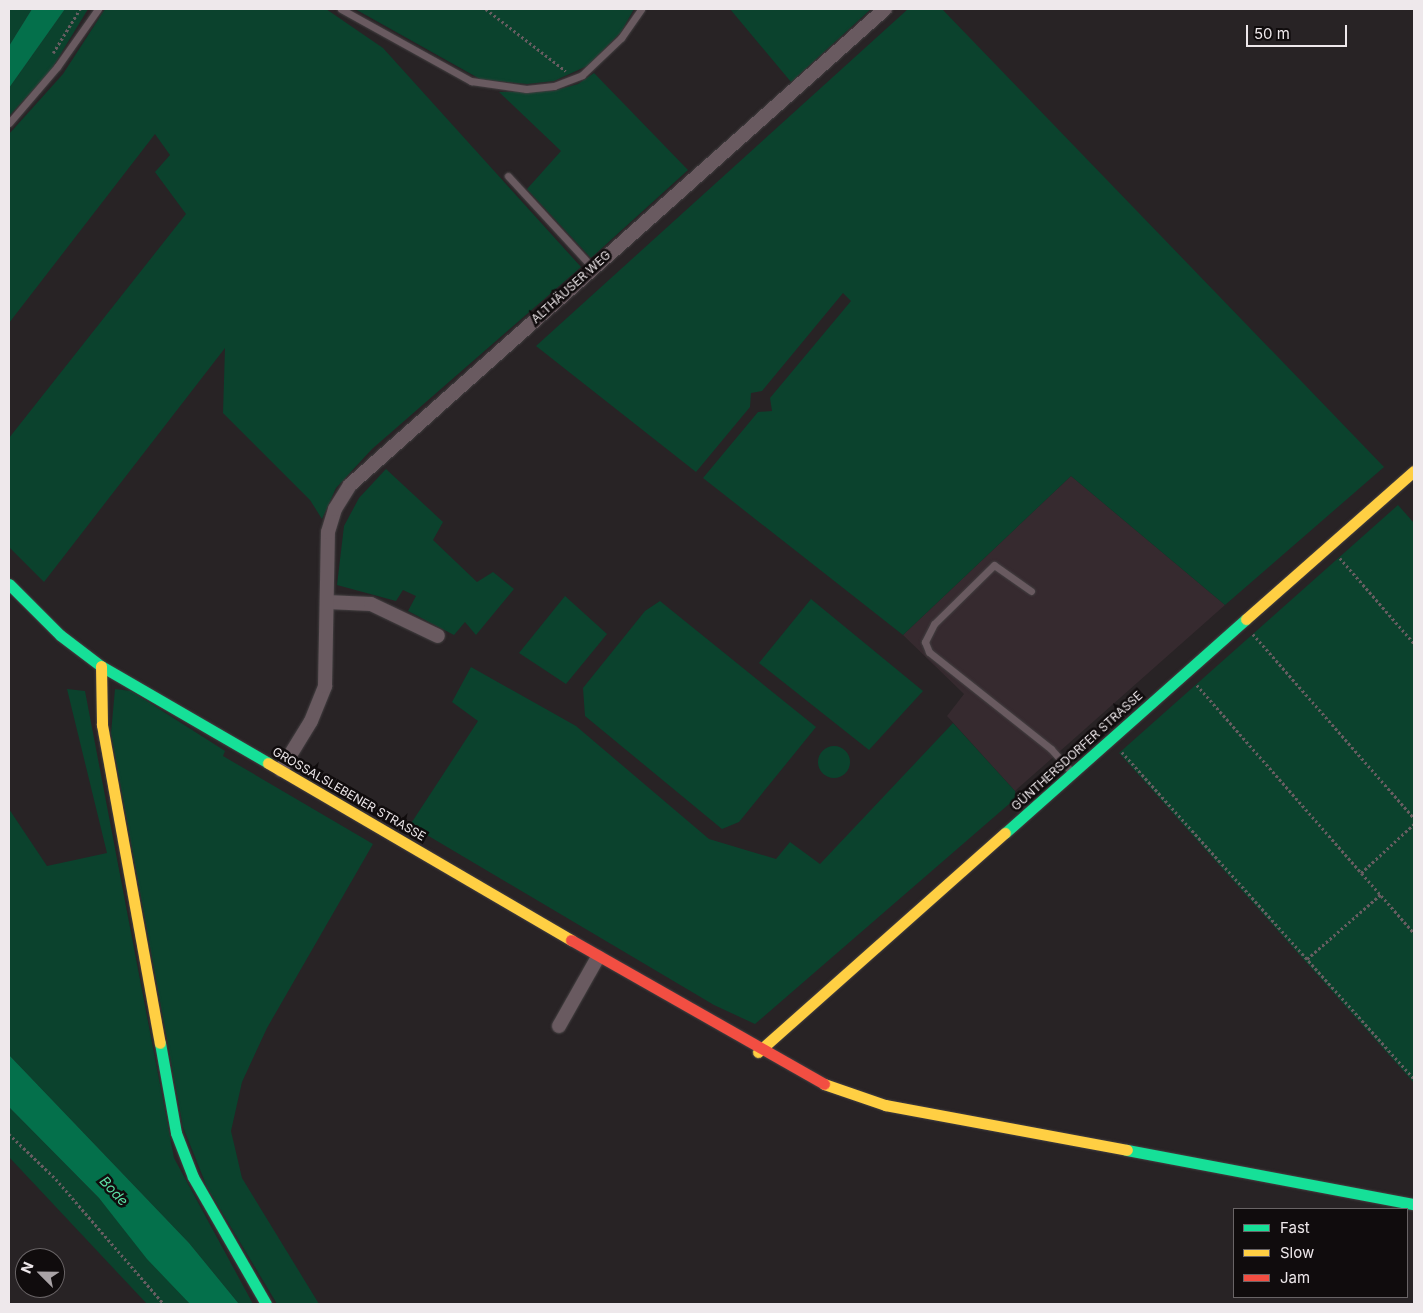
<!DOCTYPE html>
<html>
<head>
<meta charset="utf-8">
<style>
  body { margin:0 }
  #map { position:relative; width:1423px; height:1313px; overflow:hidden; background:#282325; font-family:Inter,sans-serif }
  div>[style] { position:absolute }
  .built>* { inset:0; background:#362a2f }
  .green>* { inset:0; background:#0b422d }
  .round { border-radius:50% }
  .water>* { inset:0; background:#04704b }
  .path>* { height:2.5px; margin-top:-1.25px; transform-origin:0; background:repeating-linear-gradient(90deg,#675d61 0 2.5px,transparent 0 5px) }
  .roads { filter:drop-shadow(0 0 1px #433f41) drop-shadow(0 0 1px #433f41) }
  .lane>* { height:7px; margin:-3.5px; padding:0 3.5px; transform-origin:3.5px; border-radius:3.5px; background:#695a60 }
  .street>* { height:14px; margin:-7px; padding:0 7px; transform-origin:7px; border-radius:7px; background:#695a60 }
  .fast>* { height:11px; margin:-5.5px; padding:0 5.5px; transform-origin:5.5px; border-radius:5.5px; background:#16e098 }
  .slow>* { height:11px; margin:-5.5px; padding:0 5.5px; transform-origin:5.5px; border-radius:5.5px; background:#ffcf43 }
  .jam>* { height:11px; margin:-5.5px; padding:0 5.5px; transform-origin:5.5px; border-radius:5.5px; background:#f24e42 }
  span { translate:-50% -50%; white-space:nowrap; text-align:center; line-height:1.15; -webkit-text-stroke:5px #100c0d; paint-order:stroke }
  .street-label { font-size:12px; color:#eee8eb }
  .water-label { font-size:14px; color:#5ddea4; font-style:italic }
  .frame { position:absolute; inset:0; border:10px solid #eee8eb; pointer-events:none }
  .legend { position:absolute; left:1233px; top:1208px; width:175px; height:90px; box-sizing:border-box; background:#100c0d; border:1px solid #696466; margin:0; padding:6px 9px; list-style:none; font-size:15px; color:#eee8eb }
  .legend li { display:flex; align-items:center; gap:10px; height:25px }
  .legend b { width:25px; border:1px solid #696466 }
  .north { position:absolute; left:15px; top:1248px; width:50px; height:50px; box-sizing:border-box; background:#100c0d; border:1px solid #696466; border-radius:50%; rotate:293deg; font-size:14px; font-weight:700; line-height:20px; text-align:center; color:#eee8eb }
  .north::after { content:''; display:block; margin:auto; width:18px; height:22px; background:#a9a3a6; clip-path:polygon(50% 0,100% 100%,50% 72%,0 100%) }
  .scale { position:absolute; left:1246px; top:25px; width:101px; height:22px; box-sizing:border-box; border:2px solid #eee8eb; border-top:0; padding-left:6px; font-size:15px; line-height:18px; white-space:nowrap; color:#eee8eb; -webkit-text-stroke:4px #100c0d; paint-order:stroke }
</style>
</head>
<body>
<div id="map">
  <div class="built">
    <i style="clip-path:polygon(1071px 476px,1225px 605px,1015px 791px,947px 716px,964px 694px,903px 635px)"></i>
  </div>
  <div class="green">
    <i style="clip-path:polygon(9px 9px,32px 9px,9px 46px)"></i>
    <i style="clip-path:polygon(65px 9px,88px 9px,51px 70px,9px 116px,9px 88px)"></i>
    <i style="clip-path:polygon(105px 9px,326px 9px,383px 48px,581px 267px,372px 449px,336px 488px,322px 519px,310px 500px,223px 413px,225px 348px,44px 582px,9px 547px,9px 438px,186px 214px,155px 172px,170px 155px,155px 134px,9px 323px,9px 134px,63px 74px)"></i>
    <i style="clip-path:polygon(355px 9px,634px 9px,621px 32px,587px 66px,554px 81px,527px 84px,480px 79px)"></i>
    <i style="clip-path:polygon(730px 9px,871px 9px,791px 82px)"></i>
    <i style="clip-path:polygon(908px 9px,942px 9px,1384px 467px,1225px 605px,1071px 476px,903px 635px,703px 478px,758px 412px,772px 411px,770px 398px,851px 301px,843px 293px,762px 391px,751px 393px,750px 407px,696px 472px,536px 346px)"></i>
    <i style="clip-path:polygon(594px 73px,688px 170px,591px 258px,527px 189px,561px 151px,499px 92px,553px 91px,578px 84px)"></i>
    <i style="clip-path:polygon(386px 469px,443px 522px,433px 540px,477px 582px,493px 572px,514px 589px,476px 635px,465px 622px,454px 635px,408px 611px,416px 596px,403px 590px,396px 601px,337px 585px,344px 526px,359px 498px)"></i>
    <i style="clip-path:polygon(1398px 505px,1414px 523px,1414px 1083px,1119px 753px)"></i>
    <i style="clip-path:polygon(565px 596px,607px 634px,566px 684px,519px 653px)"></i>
    <i style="clip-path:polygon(811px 599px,923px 691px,869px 750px,759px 663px)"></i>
    <i style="clip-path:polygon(660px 601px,816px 727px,739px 822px,722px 829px,585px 716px,583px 688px,645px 611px)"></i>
    <i style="clip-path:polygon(471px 667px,576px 726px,709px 839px,776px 859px,790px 842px,820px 864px,953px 723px,1015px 791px,1016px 798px,755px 1024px,714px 1005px,410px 825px,478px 721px,452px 702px)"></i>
    <i style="clip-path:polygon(67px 689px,85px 691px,174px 1158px,253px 1304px,239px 1304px,189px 1243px,9px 1055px,9px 809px,47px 866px,107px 853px)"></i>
    <i style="clip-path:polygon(115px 689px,131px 691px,225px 751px,223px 756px,373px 844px,267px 1028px,242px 1082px,231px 1131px,242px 1178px,319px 1304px,277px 1304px,207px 1187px,183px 1127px,111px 733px)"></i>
    <i class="round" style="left:818px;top:746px;width:32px;height:32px"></i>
    <i style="clip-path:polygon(9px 1107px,99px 1198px,190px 1304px,147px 1304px,9px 1157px)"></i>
  </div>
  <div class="water">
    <i style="clip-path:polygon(32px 9px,65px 9px,9px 88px,9px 46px)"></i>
    <i style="clip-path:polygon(9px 1055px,189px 1243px,239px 1304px,190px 1304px,147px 1259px,99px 1198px,9px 1107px)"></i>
  </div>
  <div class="path">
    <i style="left:486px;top:9px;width:101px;rotate:37.8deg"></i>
    <i style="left:53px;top:53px;width:52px;rotate:-58.5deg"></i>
    <i style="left:1340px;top:558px;width:113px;rotate:49deg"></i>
    <i style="left:1253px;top:634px;width:244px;rotate:48.8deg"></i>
    <i style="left:1197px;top:685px;width:330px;rotate:48.8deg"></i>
    <i style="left:1122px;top:752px;width:438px;rotate:48.2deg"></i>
    <i style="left:1361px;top:873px;width:72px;rotate:-42.8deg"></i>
    <i style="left:1307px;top:959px;width:98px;rotate:-41.3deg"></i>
    <i style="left:9px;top:1134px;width:65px;rotate:43.8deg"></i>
    <i style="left:56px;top:1179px;width:165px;rotate:49.2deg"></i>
  </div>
  <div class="roads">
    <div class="lane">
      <i style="left:341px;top:9px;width:149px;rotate:29deg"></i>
      <i style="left:471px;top:81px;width:56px;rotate:8.3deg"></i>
      <i style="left:526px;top:89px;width:28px;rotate:-6deg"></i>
      <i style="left:554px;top:86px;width:30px;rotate:-21deg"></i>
      <i style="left:582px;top:75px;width:54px;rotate:-43.5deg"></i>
      <i style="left:621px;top:38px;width:35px;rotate:-55deg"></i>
      <i style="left:9px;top:123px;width:74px;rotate:-49.4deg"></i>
      <i style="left:57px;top:67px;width:71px;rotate:-54.7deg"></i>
      <i style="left:508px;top:176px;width:125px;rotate:47.3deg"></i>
      <i style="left:1031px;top:591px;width:45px;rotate:-144.9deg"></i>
      <i style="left:994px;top:565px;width:84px;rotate:135.5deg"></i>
      <i style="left:934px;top:624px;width:20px;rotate:117deg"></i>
      <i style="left:925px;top:642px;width:11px;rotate:68deg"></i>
      <i style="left:929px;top:652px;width:156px;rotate:38.5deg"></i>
      <i style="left:1051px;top:749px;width:31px;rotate:48deg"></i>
    </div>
    <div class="street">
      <i style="left:327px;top:602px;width:44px;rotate:2.6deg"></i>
      <i style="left:371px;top:604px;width:74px;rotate:25.5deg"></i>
      <i style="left:281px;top:770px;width:57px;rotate:-58.5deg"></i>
      <i style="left:311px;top:721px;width:38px;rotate:-68deg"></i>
      <i style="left:325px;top:686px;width:154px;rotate:-88.9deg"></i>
      <i style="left:328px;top:532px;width:24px;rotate:-73deg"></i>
      <i style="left:335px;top:509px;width:28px;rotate:-58deg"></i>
      <i style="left:350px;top:485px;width:716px;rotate:-41.66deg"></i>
      <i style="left:559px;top:1026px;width:79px;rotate:-60.5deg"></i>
    </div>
    <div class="fast">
      <i style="left:9px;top:584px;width:72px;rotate:45deg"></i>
      <i style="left:60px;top:635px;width:51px;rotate:37.1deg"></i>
      <i style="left:101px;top:666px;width:193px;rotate:30.1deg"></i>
      <i style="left:1005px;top:833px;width:322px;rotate:-41.6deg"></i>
      <i style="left:160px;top:1043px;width:91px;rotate:79.9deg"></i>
      <i style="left:176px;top:1133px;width:47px;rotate:68.9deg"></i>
      <i style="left:193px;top:1177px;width:146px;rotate:60.1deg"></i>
      <i style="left:1127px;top:1150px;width:292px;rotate:10.7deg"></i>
    </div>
    <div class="slow">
      <i style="left:1246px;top:619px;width:224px;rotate:-41.4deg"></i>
      <i style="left:101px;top:666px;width:59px;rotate:89deg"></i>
      <i style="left:102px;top:725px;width:323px;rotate:79.7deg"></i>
      <i style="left:268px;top:763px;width:351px;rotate:30.3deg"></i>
      <i style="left:758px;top:1052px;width:330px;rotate:-41.6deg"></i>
      <i style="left:824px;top:1084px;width:65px;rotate:19deg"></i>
      <i style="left:885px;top:1105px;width:246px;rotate:10.5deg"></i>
    </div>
    <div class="jam">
      <i style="left:571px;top:940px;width:291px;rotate:29.6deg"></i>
    </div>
  </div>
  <div class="street-label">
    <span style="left:571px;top:287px;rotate:-42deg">ALTHÄUSER WEG</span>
    <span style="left:1077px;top:751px;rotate:-42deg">GÜNTHERSDORFER STRASSE</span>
    <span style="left:349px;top:794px;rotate:30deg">GROSSALSLEBENER STRASSE</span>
  </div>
  <div class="water-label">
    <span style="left:114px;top:1191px;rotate:47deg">Bode</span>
  </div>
  <div class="frame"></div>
  <ul class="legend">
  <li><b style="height:6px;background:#16e098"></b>Fast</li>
  <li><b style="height:6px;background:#ffcf43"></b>Slow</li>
  <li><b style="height:6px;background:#f24e42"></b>Jam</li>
  </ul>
  <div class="north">N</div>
  <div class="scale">50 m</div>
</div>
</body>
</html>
